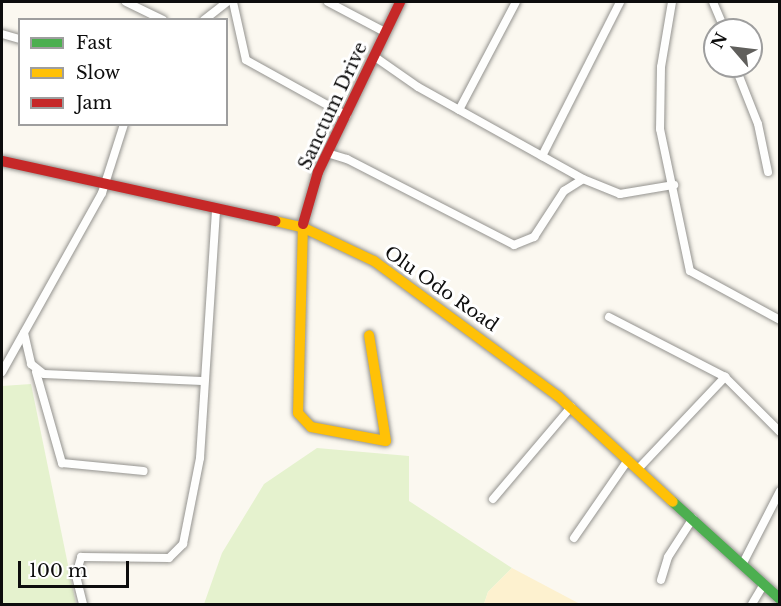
<!DOCTYPE html>
<html>
<head>
<meta charset="utf-8">
<style>
  body { margin:0 }
  #map { position:relative; width:781px; height:606px; overflow:hidden; background:#fbf8f0; font-family:"Libre Baskerville",serif }
  div>[style] { position:absolute }
  .green>* { inset:0; background:#e5f2ce }
  .sand>* { inset:0; background:#fdf1cf }
  .roads { filter:drop-shadow(0 0 2px #94938f) drop-shadow(0 0 2px #94938f) }
  .street>* { height:8px; margin:-4px; padding:0 4px; transform-origin:4px; border-radius:4px; background:#fefefd }
  .fast>* { height:10px; margin:-5px; padding:0 5px; transform-origin:5px; border-radius:5px; background:#4caf50 }
  .slow>* { height:10px; margin:-5px; padding:0 5px; transform-origin:5px; border-radius:5px; background:#ffc107 }
  .jam>* { height:10px; margin:-5px; padding:0 5px; transform-origin:5px; border-radius:5px; background:#c62828 }
  span { translate:-50% -50%; white-space:nowrap; text-align:center; line-height:1.15; -webkit-text-stroke:6px #fff; paint-order:stroke }
  .street-label { font-size:18px; color:#0d0d0d }
  .frame { position:absolute; inset:0; border:3px solid #0d0d0d; pointer-events:none }
  .legend { position:absolute; left:18px; top:18px; width:210px; height:108px; box-sizing:border-box; background:#fff; border:2px solid #9e9e9e; margin:0; padding:8px 10px; list-style:none; font-size:18px; color:#0d0d0d }
  .legend li { display:flex; align-items:center; gap:12px; height:30px }
  .legend b { width:30px; border:2px solid #9e9e9e }
  .north { position:absolute; left:703px; top:18px; width:60px; height:60px; box-sizing:border-box; background:#fff; border:2px solid #9e9e9e; border-radius:50%; rotate:298deg; font-size:16px; font-weight:700; line-height:24px; text-align:center; color:#0d0d0d }
  .north::after { content:''; display:block; margin:auto; width:21px; height:27px; background:#605f5c; clip-path:polygon(50% 0,100% 100%,50% 72%,0 100%) }
  .scale { position:absolute; left:18px; top:561px; width:111px; height:27px; box-sizing:border-box; border:3px solid #0d0d0d; border-top:0; padding-left:8px; font-size:18px; line-height:21px; white-space:nowrap; color:#0d0d0d; -webkit-text-stroke:4px #fff; paint-order:stroke }
</style>
</head>
<body>
<div id="map">
  <div class="green">
    <i style="clip-path:polygon(31px 384px,76px 604px,2px 604px,2px 386px)"></i>
    <i style="clip-path:polygon(317px 448px,409px 456px,409px 501px,512px 568px,488px 592px,484px 604px,204px 604px,222px 553px,264px 484px)"></i>
  </div>
  <div class="sand">
    <i style="clip-path:polygon(512px 568px,580px 604px,484px 604px,488px 592px)"></i>
  </div>
  <div class="roads">
    <div class="street">
      <i style="left:126px;top:2px;width:41px;rotate:25.9deg"></i>
      <i style="left:233px;top:2px;width:59px;rotate:77.4deg"></i>
      <i style="left:246px;top:60px;width:115px;rotate:29deg"></i>
      <i style="left:328px;top:2px;width:64px;rotate:27.8deg"></i>
      <i style="left:672px;top:2px;width:66px;rotate:99.6deg"></i>
      <i style="left:661px;top:67px;width:62px;rotate:90.9deg"></i>
      <i style="left:660px;top:129px;width:145px;rotate:78.1deg"></i>
      <i style="left:690px;top:271px;width:102px;rotate:28.6deg"></i>
      <i style="left:713px;top:2px;width:30px;rotate:67deg"></i>
      <i style="left:204px;top:20px;width:29px;rotate:-38deg"></i>
      <i style="left:2px;top:34px;width:19px;rotate:16deg"></i>
      <i style="left:375px;top:57px;width:52px;rotate:34.9deg"></i>
      <i style="left:418px;top:87px;width:189px;rotate:29.1deg"></i>
      <i style="left:735px;top:66px;width:62px;rotate:68.4deg"></i>
      <i style="left:758px;top:124px;width:49px;rotate:78.2deg"></i>
      <i style="left:459px;top:110px;width:122px;rotate:-62.2deg"></i>
      <i style="left:327px;top:153px;width:21px;rotate:17deg"></i>
      <i style="left:347px;top:159px;width:188px;rotate:27.2deg"></i>
      <i style="left:514px;top:245px;width:22px;rotate:-22deg"></i>
      <i style="left:534px;top:237px;width:55px;rotate:-56.9deg"></i>
      <i style="left:564px;top:191px;width:22px;rotate:-32deg"></i>
      <i style="left:583px;top:179px;width:40px;rotate:22deg"></i>
      <i style="left:620px;top:194px;width:55px;rotate:-9.5deg"></i>
      <i style="left:542px;top:156px;width:173px;rotate:-63.1deg"></i>
      <i style="left:609px;top:317px;width:131px;rotate:27.3deg"></i>
      <i style="left:725px;top:377px;width:78px;rotate:45deg"></i>
      <i style="left:24px;top:333px;width:32px;rotate:77deg"></i>
      <i style="left:31px;top:364px;width:16px;rotate:38deg"></i>
      <i style="left:44px;top:374px;width:158px;rotate:2.5deg"></i>
      <i style="left:2px;top:372px;width:205px;rotate:-60.8deg"></i>
      <i style="left:102px;top:193px;width:72px;rotate:-72.3deg"></i>
      <i style="left:36px;top:372px;width:95px;rotate:74.1deg"></i>
      <i style="left:62px;top:463px;width:82px;rotate:5.6deg"></i>
      <i style="left:638px;top:469px;width:127px;rotate:-46.6deg"></i>
      <i style="left:493px;top:499px;width:121px;rotate:-49.7deg"></i>
      <i style="left:574px;top:538px;width:95px;rotate:-55.3deg"></i>
      <i style="left:742px;top:565px;width:83px;rotate:-62.8deg"></i>
      <i style="left:661px;top:580px;width:24px;rotate:-73deg"></i>
      <i style="left:668px;top:557px;width:46px;rotate:-57.3deg"></i>
      <i style="left:83px;top:604px;width:30px;rotate:-104deg"></i>
      <i style="left:76px;top:575px;width:19px;rotate:-74deg"></i>
      <i style="left:81px;top:557px;width:88px;rotate:0.7deg"></i>
      <i style="left:169px;top:558px;width:20px;rotate:-45deg"></i>
      <i style="left:183px;top:544px;width:88px;rotate:-78.8deg"></i>
      <i style="left:200px;top:458px;width:250px;rotate:-86.3deg"></i>
      <i style="left:752px;top:604px;width:23px;rotate:-59deg"></i>
    </div>
    <div class="fast">
      <i style="left:673px;top:502px;width:144px;rotate:42.2deg"></i>
    </div>
    <div class="slow">
      <i style="left:275px;top:221px;width:28px;rotate:13deg"></i>
      <i style="left:302px;top:227px;width:80px;rotate:25.3deg"></i>
      <i style="left:374px;top:261px;width:228px;rotate:36.3deg"></i>
      <i style="left:558px;top:396px;width:156px;rotate:42.7deg"></i>
      <i style="left:303px;top:224px;width:189px;rotate:91.5deg"></i>
      <i style="left:298px;top:413px;width:19px;rotate:47deg"></i>
      <i style="left:311px;top:427px;width:76px;rotate:10.6deg"></i>
      <i style="left:386px;top:441px;width:107px;rotate:-99.1deg"></i>
    </div>
    <div class="jam">
      <i style="left:2px;top:161px;width:280px;rotate:12.4deg"></i>
      <i style="left:303px;top:224px;width:54px;rotate:-73.9deg"></i>
      <i style="left:318px;top:172px;width:189px;rotate:-64.2deg"></i>
    </div>
  </div>
  <div class="street-label">
    <span style="left:333px;top:106px;rotate:-65deg">Sanctum Drive</span>
    <span style="left:441px;top:289px;rotate:35deg">Olu Odo Road</span>
  </div>
  <div class="frame"></div>
  <ul class="legend">
  <li><b style="height:8px;background:#4caf50"></b>Fast</li>
  <li><b style="height:8px;background:#ffc107"></b>Slow</li>
  <li><b style="height:8px;background:#c62828"></b>Jam</li>
  </ul>
  <div class="north">N</div>
  <div class="scale">100 m</div>
</div>
</body>
</html>
